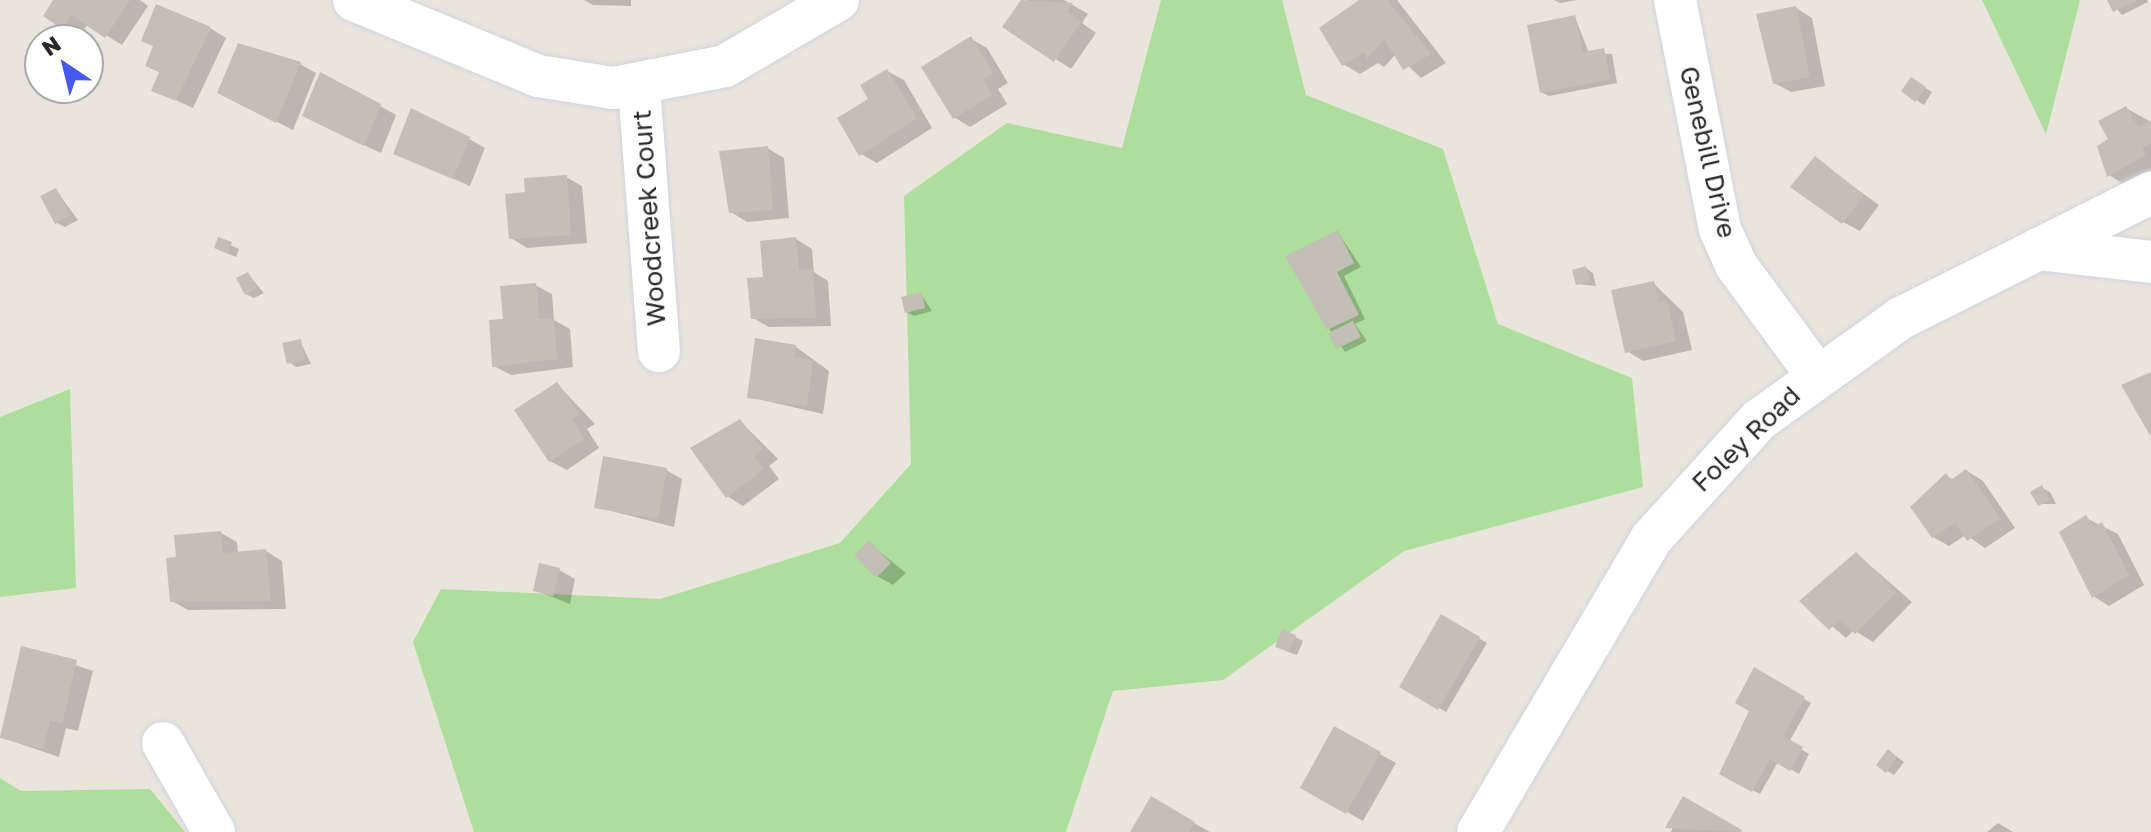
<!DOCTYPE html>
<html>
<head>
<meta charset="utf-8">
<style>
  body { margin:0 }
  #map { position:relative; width:2151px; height:832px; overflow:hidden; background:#eae5dc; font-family:"Golos Text",sans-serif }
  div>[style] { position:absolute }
  .green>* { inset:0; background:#adde9b }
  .shadow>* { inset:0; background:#0003 }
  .building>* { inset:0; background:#c3bfb7 }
  .roads { filter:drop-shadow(0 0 2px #d1d3e1) drop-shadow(0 0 2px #d1d3e1) }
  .minor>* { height:42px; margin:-21px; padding:0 21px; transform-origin:21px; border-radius:21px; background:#fff }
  span { translate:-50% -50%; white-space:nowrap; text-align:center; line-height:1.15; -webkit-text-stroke:7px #fff; paint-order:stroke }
  .street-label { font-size:26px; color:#292929 }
  .north { position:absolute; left:24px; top:24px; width:80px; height:80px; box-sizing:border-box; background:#fff; border:2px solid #a9a9a9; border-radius:50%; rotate:325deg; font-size:22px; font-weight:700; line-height:32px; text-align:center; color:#292929 }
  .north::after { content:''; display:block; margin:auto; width:28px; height:36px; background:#4559ee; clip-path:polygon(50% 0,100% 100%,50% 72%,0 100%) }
</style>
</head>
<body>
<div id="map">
  <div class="green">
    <i style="clip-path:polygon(1161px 0,1282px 0,1306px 95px,1443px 149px,1498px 324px,1632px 378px,1643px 487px,1404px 551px,1223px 680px,1113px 691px,1066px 832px,474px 832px,413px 642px,441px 589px,660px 599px,840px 543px,911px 464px,904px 196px,1007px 123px,1122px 148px)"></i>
    <i style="clip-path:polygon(1982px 0,2080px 0,2046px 134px)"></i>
    <i style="clip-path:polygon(70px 389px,76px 588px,0 597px,0 417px)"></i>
    <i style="clip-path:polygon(0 778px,21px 791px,150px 789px,185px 832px,0 832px)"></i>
  </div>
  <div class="shadow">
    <i style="clip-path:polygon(54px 0,140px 0,148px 6px,122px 45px,88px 24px,79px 37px,63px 27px,46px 15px)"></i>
    <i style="clip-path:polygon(584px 0,631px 0,631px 6px,593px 5px)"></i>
    <i style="clip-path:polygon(1028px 0,1064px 0,1088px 14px,1082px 23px,1096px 33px,1071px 69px,1005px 26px)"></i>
    <i style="clip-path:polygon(1364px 0,1397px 0,1446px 63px,1421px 78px,1396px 54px,1384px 67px,1378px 63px,1360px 74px,1343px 64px)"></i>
    <i style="clip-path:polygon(1554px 0,1578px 0,1560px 3px)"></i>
    <i style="clip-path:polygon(2109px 0,2147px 0,2148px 2px,2122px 15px)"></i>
    <i style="clip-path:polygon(1796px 8px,1812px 18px,1825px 86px,1791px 92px,1774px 83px)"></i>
    <i style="clip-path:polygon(1575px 17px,1589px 53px,1612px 54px,1617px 83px,1549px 96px,1541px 92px)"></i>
    <i style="clip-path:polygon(210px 28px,226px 38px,193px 108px,154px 90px,161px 73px,147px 66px)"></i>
    <i style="clip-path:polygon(971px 39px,987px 48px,1008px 83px,998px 89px,1007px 104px,970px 127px,954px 117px)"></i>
    <i style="clip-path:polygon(300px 64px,316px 73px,293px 130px,236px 101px)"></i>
    <i style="clip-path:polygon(887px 71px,904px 80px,932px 128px,877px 163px,861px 154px,871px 100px)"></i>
    <i style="clip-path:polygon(1919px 84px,1932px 92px,1924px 105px,1916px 100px)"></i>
    <i style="clip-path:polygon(380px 106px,396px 115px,381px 153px,321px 125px)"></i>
    <i style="clip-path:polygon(2126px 108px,2151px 122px,2151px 170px,2125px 185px,2109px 175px,2110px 140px)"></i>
    <i style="clip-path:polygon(469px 139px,485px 148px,470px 186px,395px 153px)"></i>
    <i style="clip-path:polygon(767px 148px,784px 158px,789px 218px,747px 222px,731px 212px)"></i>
    <i style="clip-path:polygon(1815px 159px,1879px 205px,1860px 231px,1843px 222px)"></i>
    <i style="clip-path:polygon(566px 177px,582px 186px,587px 243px,527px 248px,511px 238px)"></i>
    <i style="clip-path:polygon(56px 190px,78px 220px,65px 227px,57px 223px)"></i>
    <i style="clip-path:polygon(1338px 232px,1361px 267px,1344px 276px,1365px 319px,1355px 324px,1367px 341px,1345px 352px,1329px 329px)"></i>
    <i style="clip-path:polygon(796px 239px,812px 249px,814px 272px,828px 281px,831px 326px,769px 327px,753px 318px,765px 279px)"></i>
    <i style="clip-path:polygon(219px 240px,239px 249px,236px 257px,224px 252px)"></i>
    <i style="clip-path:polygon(1586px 268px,1593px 273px,1596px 286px,1578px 284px)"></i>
    <i style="clip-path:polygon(248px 274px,264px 293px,254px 298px,246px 294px)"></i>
    <i style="clip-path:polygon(1653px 283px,1683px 312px,1692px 350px,1643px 361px,1627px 351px)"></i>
    <i style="clip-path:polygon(535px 285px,552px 294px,554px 320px,570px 329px,573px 367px,511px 375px,494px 366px,505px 320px)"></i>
    <i style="clip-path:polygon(921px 294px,932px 311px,914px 316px,907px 312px)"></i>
    <i style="clip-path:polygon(300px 341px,311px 364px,296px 367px,289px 362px)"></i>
    <i style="clip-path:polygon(796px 347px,829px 371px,823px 414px,749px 397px)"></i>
    <i style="clip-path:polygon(557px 384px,595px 424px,587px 429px,599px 448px,567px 470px,550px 461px)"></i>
    <i style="clip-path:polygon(740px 421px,778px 459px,769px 466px,779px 479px,743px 506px,727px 496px)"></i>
    <i style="clip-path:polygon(666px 470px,682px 479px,674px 527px,596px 507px)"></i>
    <i style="clip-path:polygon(1967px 471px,1983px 481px,2015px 528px,1985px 548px,1966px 535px,1949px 546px,1933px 537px,1946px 476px,1954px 480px)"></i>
    <i style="clip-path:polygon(2042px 488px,2050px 492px,2056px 504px,2039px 504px)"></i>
    <i style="clip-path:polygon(2086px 518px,2118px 534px,2144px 585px,2109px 606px,2093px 596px)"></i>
    <i style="clip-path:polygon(221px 533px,237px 542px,238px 554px,266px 551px,282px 561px,286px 609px,188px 610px,172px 601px,178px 559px)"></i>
    <i style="clip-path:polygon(869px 543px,906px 573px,893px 585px,877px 576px)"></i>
    <i style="clip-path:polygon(1857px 554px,1912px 602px,1873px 642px,1854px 630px,1846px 638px,1802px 601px)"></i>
    <i style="clip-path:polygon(559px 570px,575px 579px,570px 604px,535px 590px)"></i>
    <i style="clip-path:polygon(1442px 617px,1487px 643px,1446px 712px,1402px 686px)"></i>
    <i style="clip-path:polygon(1295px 637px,1303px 641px,1297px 655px,1285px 651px)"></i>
    <i style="clip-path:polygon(23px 648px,93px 671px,78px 731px,66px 728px,59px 757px,0 737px)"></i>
    <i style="clip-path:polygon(1755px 670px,1811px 703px,1789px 742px,1809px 754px,1799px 774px,1778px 762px,1760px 794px,1721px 773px,1752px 710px)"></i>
    <i style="clip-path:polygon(1335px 729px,1396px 763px,1363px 821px,1303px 787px)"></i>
    <i style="clip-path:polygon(1896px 756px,1904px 762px,1894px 775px,1887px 771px)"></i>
    <i style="clip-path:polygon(1684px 798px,1742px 832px,1671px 832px)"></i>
    <i style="clip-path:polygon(1151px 799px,1210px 832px,1132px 832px)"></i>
    <i style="clip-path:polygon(1998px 823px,2013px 832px,1987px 832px)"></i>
  </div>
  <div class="building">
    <i style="clip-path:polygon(53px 0,130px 0,105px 38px,71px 15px,62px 29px,43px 16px)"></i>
    <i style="clip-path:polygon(1021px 0,1073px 3px,1067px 12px,1081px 22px,1054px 62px,1002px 27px)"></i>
    <i style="clip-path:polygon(1359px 0,1387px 0,1431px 54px,1403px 70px,1384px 39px,1367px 59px,1364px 52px,1342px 66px,1319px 28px)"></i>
    <i style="clip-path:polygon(2107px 0,2138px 0,2113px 12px)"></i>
    <i style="clip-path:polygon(156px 4px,211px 27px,176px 101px,151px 91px,159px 72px,145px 66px,153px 46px,141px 41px)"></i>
    <i style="clip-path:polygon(1796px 6px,1810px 77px,1773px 84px,1756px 14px)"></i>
    <i style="clip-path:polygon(1575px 15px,1583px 52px,1604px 48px,1610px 79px,1540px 93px,1527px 25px)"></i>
    <i style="clip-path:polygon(971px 36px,993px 73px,983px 80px,992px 95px,953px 119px,921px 67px)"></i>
    <i style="clip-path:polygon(238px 43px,301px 62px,276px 123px,217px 93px)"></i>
    <i style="clip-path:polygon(887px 69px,917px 118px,859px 156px,837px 118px,868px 99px,860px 85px)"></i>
    <i style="clip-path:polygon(320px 72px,381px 104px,364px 146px,302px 116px)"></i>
    <i style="clip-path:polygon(1911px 77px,1926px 87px,1915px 102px,1901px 91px)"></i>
    <i style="clip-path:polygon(2126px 106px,2138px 127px,2151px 120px,2151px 143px,2142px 148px,2146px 155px,2107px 177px,2097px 146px,2108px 139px,2098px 121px)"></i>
    <i style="clip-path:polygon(411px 108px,470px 137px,453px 179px,393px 154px)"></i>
    <i style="clip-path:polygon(768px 146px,773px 210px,729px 213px,719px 151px)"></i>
    <i style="clip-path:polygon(1815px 156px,1864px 195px,1842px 224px,1790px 187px)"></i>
    <i style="clip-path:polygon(567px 175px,571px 235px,509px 239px,505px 194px,525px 192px,524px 178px)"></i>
    <i style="clip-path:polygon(56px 188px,71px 215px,55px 224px,40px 196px)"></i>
    <i style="clip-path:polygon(1338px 230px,1354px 263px,1337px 272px,1359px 315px,1327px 330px,1285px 256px)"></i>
    <i style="clip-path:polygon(218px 237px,232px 242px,228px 254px,214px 248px)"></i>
    <i style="clip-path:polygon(796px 237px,799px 270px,813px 269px,816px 318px,751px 319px,747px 278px,763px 277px,760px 241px)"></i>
    <i style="clip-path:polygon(1586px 266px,1590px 282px,1576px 285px,1572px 270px)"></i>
    <i style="clip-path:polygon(248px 272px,257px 288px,245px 295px,236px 278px)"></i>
    <i style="clip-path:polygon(1654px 281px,1659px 302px,1667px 300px,1676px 341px,1625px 353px,1611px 290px)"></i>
    <i style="clip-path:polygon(536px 283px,539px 319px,554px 318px,557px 359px,492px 367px,489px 320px,503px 319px,500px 286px)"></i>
    <i style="clip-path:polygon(922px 292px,925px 308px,905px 313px,901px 297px)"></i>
    <i style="clip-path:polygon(1353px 321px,1361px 337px,1336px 349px,1328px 333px)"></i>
    <i style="clip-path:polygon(755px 338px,796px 345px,795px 357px,813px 360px,807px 406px,747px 398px)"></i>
    <i style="clip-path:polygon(301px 339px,305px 360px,287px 364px,282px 343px)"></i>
    <i style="clip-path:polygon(2151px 372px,2151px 437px,2121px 385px)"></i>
    <i style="clip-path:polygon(557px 382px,580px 414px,572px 419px,584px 439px,549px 462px,514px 410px)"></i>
    <i style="clip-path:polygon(740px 419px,763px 449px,754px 456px,764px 469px,726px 498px,690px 448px)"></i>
    <i style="clip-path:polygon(603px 456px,667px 468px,658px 519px,594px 508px)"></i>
    <i style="clip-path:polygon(1966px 469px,2000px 518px,1967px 541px,1955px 523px,1932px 538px,1910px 507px,1946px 473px,1951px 480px)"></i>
    <i style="clip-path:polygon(2042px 485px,2050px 500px,2038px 506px,2030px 492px)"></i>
    <i style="clip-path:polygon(2086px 515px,2094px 527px,2102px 522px,2129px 575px,2092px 598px,2059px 532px)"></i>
    <i style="clip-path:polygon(221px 531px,223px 553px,266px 549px,271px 601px,170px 602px,166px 558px,176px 557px,174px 535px)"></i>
    <i style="clip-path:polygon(869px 540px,891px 563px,876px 578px,854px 555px)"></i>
    <i style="clip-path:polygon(1856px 552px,1897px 592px,1855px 634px,1840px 619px,1829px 630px,1799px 601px)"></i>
    <i style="clip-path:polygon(539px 563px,560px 568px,553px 596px,533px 591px)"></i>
    <i style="clip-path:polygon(1441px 614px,1480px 637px,1438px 710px,1399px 687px)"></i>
    <i style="clip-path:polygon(1282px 629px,1296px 635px,1289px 652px,1275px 647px)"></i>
    <i style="clip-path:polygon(21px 646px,77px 660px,62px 724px,50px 720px,43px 749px,0 738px)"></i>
    <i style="clip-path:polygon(1754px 667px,1805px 697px,1783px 736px,1803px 747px,1790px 771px,1770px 759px,1752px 792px,1719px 774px,1749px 711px,1735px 703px)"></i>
    <i style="clip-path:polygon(1334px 726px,1381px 752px,1346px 814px,1300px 788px)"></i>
    <i style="clip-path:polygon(1888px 749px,1897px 757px,1886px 773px,1876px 765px)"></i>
    <i style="clip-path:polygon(1151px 796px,1195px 822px,1189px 832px,1130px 832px)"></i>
    <i style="clip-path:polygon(1683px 796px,1742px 830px,1741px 832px,1665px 828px)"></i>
  </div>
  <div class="roads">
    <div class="minor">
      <i style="left:354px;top:0;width:199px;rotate:22.4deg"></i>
      <i style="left:538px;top:76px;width:76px;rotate:9.1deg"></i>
      <i style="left:613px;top:88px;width:114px;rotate:-11.1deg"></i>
      <i style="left:725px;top:66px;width:131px;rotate:-30.3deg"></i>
      <i style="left:1675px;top:0;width:233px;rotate:78.9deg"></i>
      <i style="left:1720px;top:229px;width:39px;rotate:66deg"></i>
      <i style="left:1736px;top:265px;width:135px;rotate:53.7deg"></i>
      <i style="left:639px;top:86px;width:266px;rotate:85.7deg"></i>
      <i style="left:2039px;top:249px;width:113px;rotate:6.6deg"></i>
      <i style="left:163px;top:743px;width:103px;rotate:60.2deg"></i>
      <i style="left:1478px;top:832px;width:340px;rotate:-59.4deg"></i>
      <i style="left:1651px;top:539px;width:161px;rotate:-47.8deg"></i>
      <i style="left:1759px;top:420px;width:175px;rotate:-35.7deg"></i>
      <i style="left:1901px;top:318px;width:280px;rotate:-26.6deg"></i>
    </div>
  </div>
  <div class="street-label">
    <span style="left:1708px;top:152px;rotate:77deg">Genebill Drive</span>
    <span style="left:649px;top:218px;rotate:-94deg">Woodcreek Court</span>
    <span style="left:1746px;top:439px;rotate:-44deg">Foley Road</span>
  </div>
  <div class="north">N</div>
</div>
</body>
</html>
